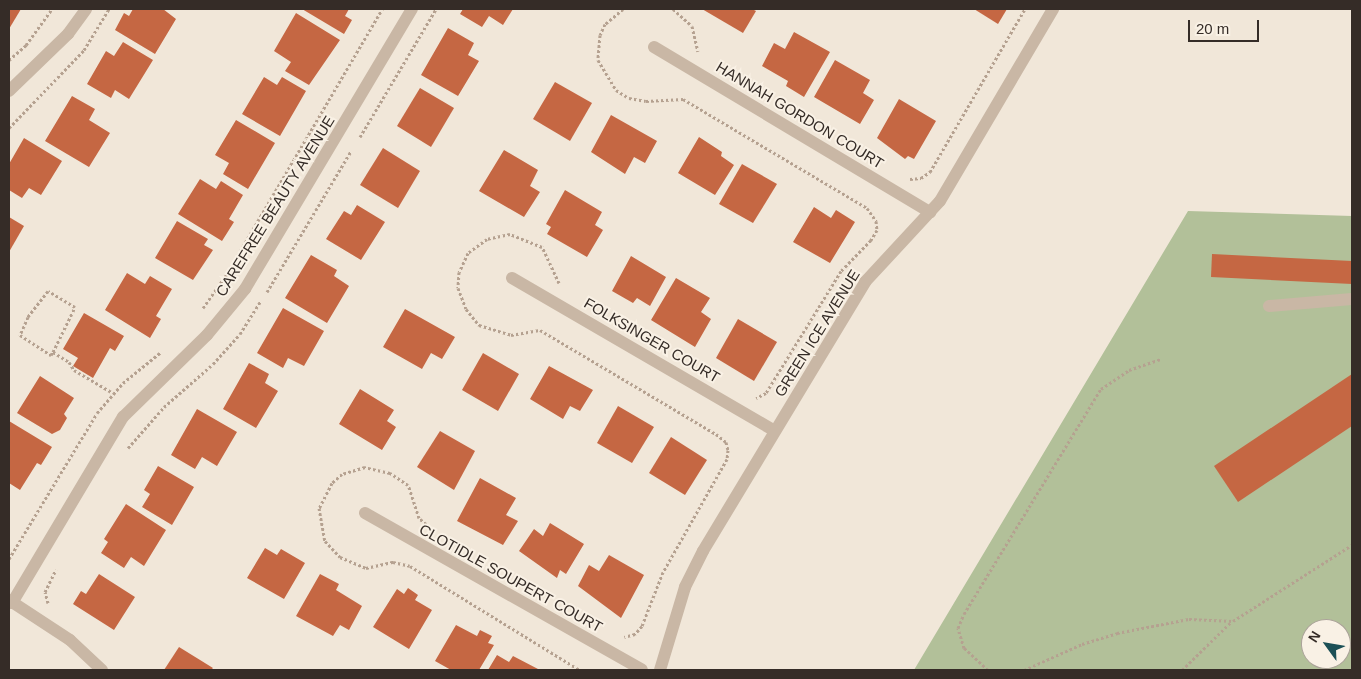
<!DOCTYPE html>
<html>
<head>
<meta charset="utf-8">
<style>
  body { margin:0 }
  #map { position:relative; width:1361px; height:679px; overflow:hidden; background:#f1e7d9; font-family:Arial,sans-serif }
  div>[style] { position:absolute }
  .green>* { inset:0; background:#b2c099 }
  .building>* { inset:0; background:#c56743 }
  .path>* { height:3px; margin-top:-1.5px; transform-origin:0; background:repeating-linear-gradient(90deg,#b5a190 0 2.5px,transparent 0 5px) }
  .service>* { height:12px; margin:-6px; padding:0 6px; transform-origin:6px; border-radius:6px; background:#c9b7a5 }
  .minor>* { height:12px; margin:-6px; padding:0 6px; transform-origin:6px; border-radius:6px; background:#c9b7a5 }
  span { translate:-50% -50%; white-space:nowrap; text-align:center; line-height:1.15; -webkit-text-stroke:4px #f9f1e5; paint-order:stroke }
  .street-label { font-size:15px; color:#352c27 }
  .frame { position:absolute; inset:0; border:10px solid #352c27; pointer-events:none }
  .north { position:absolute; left:1301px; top:619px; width:50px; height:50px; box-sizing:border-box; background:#f9f1e5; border:1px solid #aba299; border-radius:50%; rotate:302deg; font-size:14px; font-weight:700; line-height:20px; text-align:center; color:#352c27 }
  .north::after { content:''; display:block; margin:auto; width:18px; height:22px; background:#1c5056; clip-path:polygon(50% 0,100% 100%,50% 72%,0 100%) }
  .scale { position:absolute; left:1188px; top:20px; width:71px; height:22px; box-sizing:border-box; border:2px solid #352c27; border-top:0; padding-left:6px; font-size:15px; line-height:18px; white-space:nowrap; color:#352c27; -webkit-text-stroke:4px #f9f1e5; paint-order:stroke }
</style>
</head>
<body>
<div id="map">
  <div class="green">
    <i style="clip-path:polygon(evenodd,1188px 211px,1352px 216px,1352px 670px,914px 670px,1188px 211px,1311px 629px,1341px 629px,1341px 659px,1311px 659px,1311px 629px)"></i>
  </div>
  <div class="building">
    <i style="clip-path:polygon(9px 9px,21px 9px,9px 29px)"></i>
    <i style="clip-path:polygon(133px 9px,163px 9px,176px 19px,155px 54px,115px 30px,124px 13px,129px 16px)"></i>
    <i style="clip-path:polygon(302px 9px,349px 9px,345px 16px,352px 20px,344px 34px)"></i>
    <i style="clip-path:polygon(463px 9px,513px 9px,503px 25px,489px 16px,482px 27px,460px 14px)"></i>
    <i style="clip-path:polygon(702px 9px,752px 9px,756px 11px,743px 33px)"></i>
    <i style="clip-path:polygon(974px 9px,1007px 9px,998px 24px)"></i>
    <i style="clip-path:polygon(296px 13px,340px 40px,309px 85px,285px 71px,291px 62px,274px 51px)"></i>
    <i style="clip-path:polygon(448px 28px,474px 43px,468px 55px,479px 61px,458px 96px,421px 75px)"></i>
    <i style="clip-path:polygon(794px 32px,830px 52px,804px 97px,786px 86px,788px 81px,762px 66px,774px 43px,785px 49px)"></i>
    <i style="clip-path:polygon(123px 42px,153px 60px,129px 99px,115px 90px,111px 98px,87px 84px,106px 51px,114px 56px)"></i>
    <i style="clip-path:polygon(835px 60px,870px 80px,863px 93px,874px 100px,860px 124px,814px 97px)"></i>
    <i style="clip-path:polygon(264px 77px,277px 85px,282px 77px,306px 91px,280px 136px,242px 114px)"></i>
    <i style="clip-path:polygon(555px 82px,592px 103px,570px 141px,533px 119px)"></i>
    <i style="clip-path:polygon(420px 88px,454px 108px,431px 147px,397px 126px)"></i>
    <i style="clip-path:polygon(72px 96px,95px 109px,89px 120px,110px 133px,89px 167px,45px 141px)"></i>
    <i style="clip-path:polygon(899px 99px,936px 121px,914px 159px,908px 156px,905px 159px,877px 138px)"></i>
    <i style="clip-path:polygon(611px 115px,657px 141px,645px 163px,634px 157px,625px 174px,591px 152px)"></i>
    <i style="clip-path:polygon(236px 120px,275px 143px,248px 189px,223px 174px,229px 163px,215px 155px)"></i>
    <i style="clip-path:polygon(699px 137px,722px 152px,721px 156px,734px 165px,715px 195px,678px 173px)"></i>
    <i style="clip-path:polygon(24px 138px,62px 161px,41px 195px,29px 188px,22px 198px,9px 190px,9px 164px)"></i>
    <i style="clip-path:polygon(383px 148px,420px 171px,398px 208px,360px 185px)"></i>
    <i style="clip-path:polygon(504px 150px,538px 170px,530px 186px,540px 192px,524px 217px,479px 191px)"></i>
    <i style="clip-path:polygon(742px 164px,777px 184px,753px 223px,719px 204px)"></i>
    <i style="clip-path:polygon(200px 179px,216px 189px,221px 181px,243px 195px,229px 219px,234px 222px,222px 241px,178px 214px)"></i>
    <i style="clip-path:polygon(565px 190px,602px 212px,595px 225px,603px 230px,587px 257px,547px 234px,551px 227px,546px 224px)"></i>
    <i style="clip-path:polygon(357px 205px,385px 222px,361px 260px,326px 239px,344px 211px,351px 215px)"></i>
    <i style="clip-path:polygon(814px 207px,831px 218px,836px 210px,855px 222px,830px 263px,793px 242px)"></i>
    <i style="clip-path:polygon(9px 217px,24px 226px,9px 252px)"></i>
    <i style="clip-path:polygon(177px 221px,208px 239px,204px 245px,213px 250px,193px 280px,155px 258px)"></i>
    <i style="clip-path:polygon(1212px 254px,1352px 261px,1352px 284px,1211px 277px)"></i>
    <i style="clip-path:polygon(311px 255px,337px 270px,334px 276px,349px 286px,327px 323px,285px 298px)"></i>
    <i style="clip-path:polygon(631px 256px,666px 277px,650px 306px,637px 298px,633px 303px,612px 291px)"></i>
    <i style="clip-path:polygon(127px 273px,145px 284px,150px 276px,172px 289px,156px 316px,161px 319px,150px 338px,105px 310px)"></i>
    <i style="clip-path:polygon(676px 278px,710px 298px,701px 312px,711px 319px,695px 347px,651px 320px)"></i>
    <i style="clip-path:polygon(283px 308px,324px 331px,304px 366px,288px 358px,283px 368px,257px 353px)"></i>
    <i style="clip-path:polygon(405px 309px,455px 337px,442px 359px,431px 353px,422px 369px,383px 347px)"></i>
    <i style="clip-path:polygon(84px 313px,124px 336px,115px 351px,110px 348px,93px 378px,73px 366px,78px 358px,63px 349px)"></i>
    <i style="clip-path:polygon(738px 319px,777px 342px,754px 381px,716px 358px)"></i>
    <i style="clip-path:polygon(483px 353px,519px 374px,498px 411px,462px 390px)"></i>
    <i style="clip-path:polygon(249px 363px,269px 374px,265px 383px,278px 391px,256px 428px,223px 409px)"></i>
    <i style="clip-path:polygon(549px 366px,593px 390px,580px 411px,570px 406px,563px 419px,530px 399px)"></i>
    <i style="clip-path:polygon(1352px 374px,1352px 426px,1238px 502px,1214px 466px)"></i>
    <i style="clip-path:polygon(40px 376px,74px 398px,64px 414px,67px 418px,60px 430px,52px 434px,17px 413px)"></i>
    <i style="clip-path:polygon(360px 389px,394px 410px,387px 421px,396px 427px,382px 450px,339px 424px)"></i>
    <i style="clip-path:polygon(618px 406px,654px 427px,632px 463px,597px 443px)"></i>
    <i style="clip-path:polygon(197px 409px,237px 432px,217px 466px,202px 457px,195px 469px,171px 455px)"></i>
    <i style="clip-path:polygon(9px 421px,52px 447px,41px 465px,37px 463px,20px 490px,9px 483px)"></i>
    <i style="clip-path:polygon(440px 431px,475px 451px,454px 490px,417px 467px)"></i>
    <i style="clip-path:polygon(671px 437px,707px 460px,685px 495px,649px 473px)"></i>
    <i style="clip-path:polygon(158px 466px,194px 487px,172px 525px,142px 507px,150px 494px,144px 490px)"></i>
    <i style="clip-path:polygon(480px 478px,516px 498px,506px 515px,518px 521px,503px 545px,457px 521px)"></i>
    <i style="clip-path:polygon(126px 504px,166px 530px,144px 566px,131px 557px,124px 568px,101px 553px,108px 542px,104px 539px)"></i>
    <i style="clip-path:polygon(550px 523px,584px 544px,566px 574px,560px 570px,557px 578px,519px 551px,534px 529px,543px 536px)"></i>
    <i style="clip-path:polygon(265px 548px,277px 555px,281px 549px,305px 563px,284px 599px,247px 578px)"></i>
    <i style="clip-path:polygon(609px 555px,644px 575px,621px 618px,578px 586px,589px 565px,599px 571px)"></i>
    <i style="clip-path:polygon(99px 574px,135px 597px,114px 630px,73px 604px,81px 591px,86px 594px)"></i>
    <i style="clip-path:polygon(320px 574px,339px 584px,336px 590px,362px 606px,349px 630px,340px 625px,333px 636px,296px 616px)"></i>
    <i style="clip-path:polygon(408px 588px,418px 595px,415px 600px,432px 610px,409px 649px,373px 627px,397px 589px,404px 594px)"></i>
    <i style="clip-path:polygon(456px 625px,477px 636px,480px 630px,492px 636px,488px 643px,494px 645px,479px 670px,451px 670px,435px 661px)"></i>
    <i style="clip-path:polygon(179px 647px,213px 668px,211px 670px,164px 670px)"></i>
    <i style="clip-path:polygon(497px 655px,509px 662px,513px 656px,538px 669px,488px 670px)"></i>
  </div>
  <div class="path">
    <i style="left:623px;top:9px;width:23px;rotate:140deg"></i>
    <i style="left:605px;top:24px;width:12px;rotate:114deg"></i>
    <i style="left:600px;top:35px;width:25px;rotate:95deg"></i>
    <i style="left:598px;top:60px;width:35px;rotate:59deg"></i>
    <i style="left:616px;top:90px;width:15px;rotate:32deg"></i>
    <i style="left:629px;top:98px;width:17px;rotate:10deg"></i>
    <i style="left:646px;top:101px;width:37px;rotate:-3deg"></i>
    <i style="left:683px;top:99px;width:214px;rotate:30.6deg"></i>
    <i style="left:867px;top:208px;width:16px;rotate:55deg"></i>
    <i style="left:876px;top:221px;width:9px;rotate:84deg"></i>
    <i style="left:877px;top:230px;width:12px;rotate:121deg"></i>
    <i style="left:871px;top:240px;width:43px;rotate:134.1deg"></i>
    <i style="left:841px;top:271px;width:143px;rotate:121.6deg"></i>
    <i style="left:766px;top:393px;width:11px;rotate:153deg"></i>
    <i style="left:673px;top:9px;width:25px;rotate:42deg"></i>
    <i style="left:692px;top:26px;width:26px;rotate:77deg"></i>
    <i style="left:9px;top:60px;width:23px;rotate:-41deg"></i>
    <i style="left:26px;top:45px;width:44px;rotate:-54.2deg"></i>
    <i style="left:9px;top:128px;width:108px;rotate:-46.1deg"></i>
    <i style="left:84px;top:50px;width:48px;rotate:-58.6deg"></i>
    <i style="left:360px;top:137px;width:149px;rotate:-59.3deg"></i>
    <i style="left:910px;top:179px;width:11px;rotate:-5deg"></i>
    <i style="left:921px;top:178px;width:11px;rotate:-34deg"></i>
    <i style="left:930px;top:172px;width:189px;rotate:-59.8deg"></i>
    <i style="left:559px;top:283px;width:40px;rotate:-115deg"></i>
    <i style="left:542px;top:247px;width:35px;rotate:-158deg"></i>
    <i style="left:510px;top:234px;width:24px;rotate:168deg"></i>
    <i style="left:487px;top:239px;width:24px;rotate:144deg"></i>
    <i style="left:468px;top:253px;width:21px;rotate:115deg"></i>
    <i style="left:459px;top:272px;width:16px;rotate:94deg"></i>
    <i style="left:458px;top:288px;width:22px;rotate:69deg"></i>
    <i style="left:466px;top:309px;width:21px;rotate:51deg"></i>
    <i style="left:479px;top:325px;width:34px;rotate:17deg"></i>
    <i style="left:511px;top:335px;width:29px;rotate:-10deg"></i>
    <i style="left:540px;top:330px;width:204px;rotate:30.6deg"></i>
    <i style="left:716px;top:434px;width:13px;rotate:39deg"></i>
    <i style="left:726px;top:442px;width:8px;rotate:76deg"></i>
    <i style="left:728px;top:450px;width:9px;rotate:96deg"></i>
    <i style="left:727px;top:459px;width:130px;rotate:119.5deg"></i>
    <i style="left:663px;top:572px;width:58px;rotate:111.3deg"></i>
    <i style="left:642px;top:626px;width:11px;rotate:131deg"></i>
    <i style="left:635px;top:634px;width:11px;rotate:165deg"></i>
    <i style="left:267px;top:292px;width:164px;rotate:-59.2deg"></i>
    <i style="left:203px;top:308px;width:38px;rotate:-55deg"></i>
    <i style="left:225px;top:277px;width:311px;rotate:-59.6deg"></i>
    <i style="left:53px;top:352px;width:50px;rotate:-63.9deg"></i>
    <i style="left:75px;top:307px;width:31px;rotate:-149deg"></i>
    <i style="left:48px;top:291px;width:33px;rotate:128deg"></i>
    <i style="left:28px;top:317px;width:20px;rotate:114deg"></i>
    <i style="left:20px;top:335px;width:37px;rotate:33deg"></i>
    <i style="left:51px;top:355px;width:4px;rotate:-56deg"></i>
    <i style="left:53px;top:352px;width:19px;rotate:32deg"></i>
    <i style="left:69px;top:362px;width:9px;rotate:58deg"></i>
    <i style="left:74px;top:370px;width:45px;rotate:30.5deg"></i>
    <i style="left:128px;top:448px;width:55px;rotate:-48.7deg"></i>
    <i style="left:164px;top:407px;width:65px;rotate:-41.3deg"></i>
    <i style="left:213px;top:364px;width:40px;rotate:-48deg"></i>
    <i style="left:240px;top:334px;width:39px;rotate:-58deg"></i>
    <i style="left:426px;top:524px;width:9px;rotate:-139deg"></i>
    <i style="left:419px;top:518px;width:35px;rotate:-108deg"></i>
    <i style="left:408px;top:485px;width:22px;rotate:-146deg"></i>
    <i style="left:390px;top:473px;width:26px;rotate:-167deg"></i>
    <i style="left:365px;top:467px;width:24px;rotate:163deg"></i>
    <i style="left:342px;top:474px;width:13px;rotate:138deg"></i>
    <i style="left:332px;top:483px;width:28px;rotate:117deg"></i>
    <i style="left:319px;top:508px;width:34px;rotate:80deg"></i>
    <i style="left:325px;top:541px;width:22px;rotate:47deg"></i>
    <i style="left:340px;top:557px;width:28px;rotate:23deg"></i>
    <i style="left:366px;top:568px;width:28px;rotate:-13deg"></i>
    <i style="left:393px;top:562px;width:17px;rotate:13deg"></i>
    <i style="left:410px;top:566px;width:199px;rotate:31.5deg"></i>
    <i style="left:9px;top:559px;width:170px;rotate:-58.9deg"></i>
    <i style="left:97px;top:413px;width:40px;rotate:-49deg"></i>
    <i style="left:123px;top:383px;width:49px;rotate:-39.2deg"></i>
    <i style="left:48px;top:603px;width:11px;rotate:-105deg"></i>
    <i style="left:45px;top:592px;width:25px;rotate:-64deg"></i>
    <i style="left:988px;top:670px;width:33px;rotate:-137deg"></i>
    <i style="left:964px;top:648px;width:21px;rotate:-107deg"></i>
    <i style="left:958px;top:628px;width:15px;rotate:-67deg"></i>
    <i style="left:964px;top:614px;width:263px;rotate:-58.7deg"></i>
    <i style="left:1101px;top:389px;width:34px;rotate:-34deg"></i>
    <i style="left:1129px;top:370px;width:34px;rotate:-19deg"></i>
    <i style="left:1024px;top:670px;width:64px;rotate:-24.1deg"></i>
    <i style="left:1082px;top:644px;width:37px;rotate:-17deg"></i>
    <i style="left:1117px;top:633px;width:73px;rotate:-11deg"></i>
    <i style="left:1189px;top:619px;width:44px;rotate:2.6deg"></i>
    <i style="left:1233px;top:621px;width:141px;rotate:-32.6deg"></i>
    <i style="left:1182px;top:670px;width:70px;rotate:-44.4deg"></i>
  </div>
  <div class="service">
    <i style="left:1269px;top:306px;width:83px;rotate:-4.8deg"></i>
  </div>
  <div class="minor">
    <i style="left:654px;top:47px;width:322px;rotate:30.9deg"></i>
    <i style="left:9px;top:91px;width:82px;rotate:-44deg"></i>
    <i style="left:68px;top:34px;width:31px;rotate:-54deg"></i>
    <i style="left:512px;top:278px;width:304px;rotate:30.2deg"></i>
    <i style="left:365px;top:513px;width:318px;rotate:29.5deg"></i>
    <i style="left:9px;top:600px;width:73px;rotate:33.3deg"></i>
    <i style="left:70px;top:640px;width:44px;rotate:43.2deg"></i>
    <i style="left:12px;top:603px;width:217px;rotate:-59.2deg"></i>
    <i style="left:123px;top:417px;width:117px;rotate:-44.3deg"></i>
    <i style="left:207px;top:335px;width:60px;rotate:-50.4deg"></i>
    <i style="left:245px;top:289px;width:326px;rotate:-59.2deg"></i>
    <i style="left:660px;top:670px;width:87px;rotate:-73.2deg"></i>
    <i style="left:685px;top:587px;width:40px;rotate:-63.4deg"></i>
    <i style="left:703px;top:551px;width:314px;rotate:-58.9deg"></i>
    <i style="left:865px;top:282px;width:110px;rotate:-47.2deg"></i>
    <i style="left:940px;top:201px;width:223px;rotate:-59.5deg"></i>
  </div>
  <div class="street-label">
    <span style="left:800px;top:115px;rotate:31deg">HANNAH GORDON COURT</span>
    <span style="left:275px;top:206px;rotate:-58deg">CAREFREE BEAUTY AVENUE</span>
    <span style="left:817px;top:333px;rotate:-58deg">GREEN ICE AVENUE</span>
    <span style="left:652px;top:340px;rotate:30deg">FOLKSINGER COURT</span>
    <span style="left:511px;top:578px;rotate:29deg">CLOTIDLE SOUPERT COURT</span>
  </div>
  <div class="frame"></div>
  <div class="north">N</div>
  <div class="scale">20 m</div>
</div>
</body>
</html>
